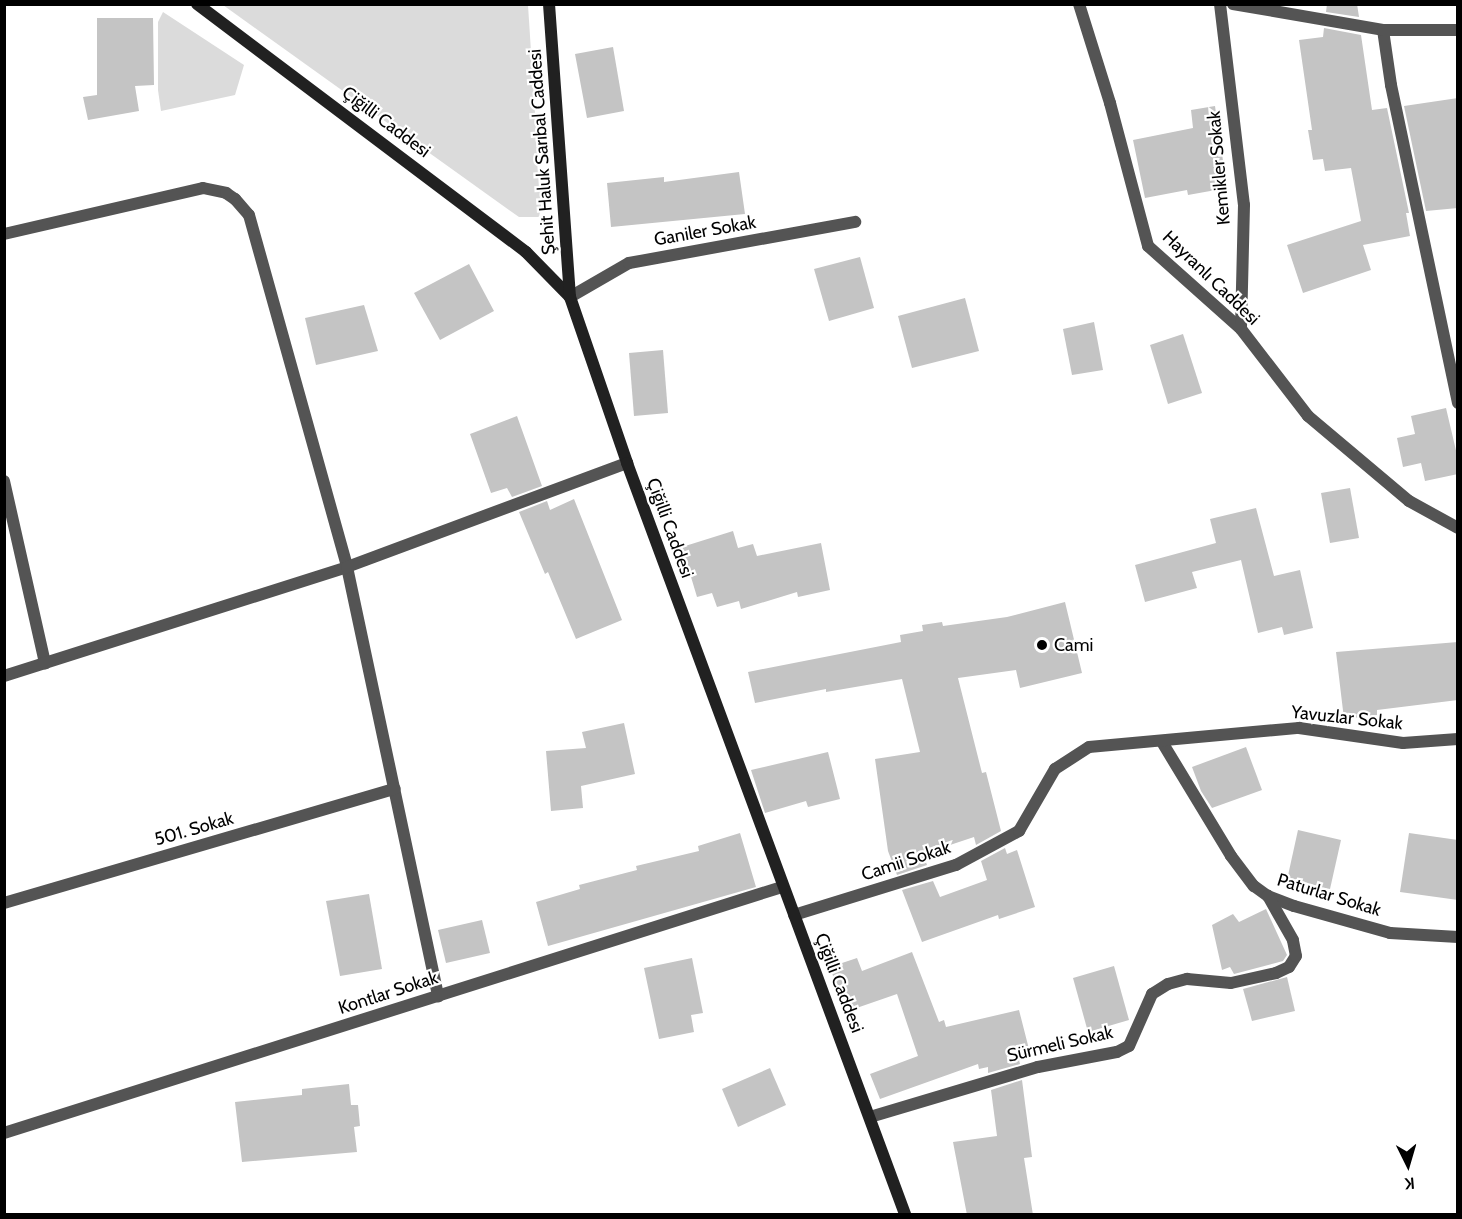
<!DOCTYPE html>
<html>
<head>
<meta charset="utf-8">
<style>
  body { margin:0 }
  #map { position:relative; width:1462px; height:1219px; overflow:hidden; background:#fff; font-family:Cabin,sans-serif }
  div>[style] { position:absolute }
  .green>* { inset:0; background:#dbdbdb }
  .building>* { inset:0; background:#c4c4c4 }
  .lane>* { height:12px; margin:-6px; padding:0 6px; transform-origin:6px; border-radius:6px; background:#545454 }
  .street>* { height:12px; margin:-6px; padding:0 6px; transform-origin:6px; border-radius:6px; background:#545454 }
  .secondary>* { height:12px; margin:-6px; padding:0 6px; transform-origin:6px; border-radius:6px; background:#212121 }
  .dots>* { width:16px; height:16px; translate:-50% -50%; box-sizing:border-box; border:3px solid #fff; border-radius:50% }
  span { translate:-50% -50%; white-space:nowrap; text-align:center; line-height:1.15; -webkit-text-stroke:4.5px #fff; paint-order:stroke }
  .street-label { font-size:18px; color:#000 }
  .poi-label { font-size:18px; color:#000 }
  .left { translate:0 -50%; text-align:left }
  .frame { position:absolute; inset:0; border:6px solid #000; pointer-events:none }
  .north { position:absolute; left:1378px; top:1135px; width:60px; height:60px; -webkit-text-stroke:4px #fff; paint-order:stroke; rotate:175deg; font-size:16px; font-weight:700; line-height:24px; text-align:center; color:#000 }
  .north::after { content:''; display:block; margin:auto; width:21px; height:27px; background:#000; clip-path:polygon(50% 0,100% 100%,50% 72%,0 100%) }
</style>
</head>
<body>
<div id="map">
  <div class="green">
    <i style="clip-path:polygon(223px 5px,528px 5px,541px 206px,539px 217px,519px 217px,509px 210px)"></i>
    <i style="clip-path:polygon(163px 12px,244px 65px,235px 95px,161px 111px,158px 90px,158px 22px)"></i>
  </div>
  <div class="building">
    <i style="clip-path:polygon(1327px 4px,1357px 4px,1359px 17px,1326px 12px)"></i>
    <i style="clip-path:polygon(97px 18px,153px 18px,154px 85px,135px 86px,139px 111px,88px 120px,83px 97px,97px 95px)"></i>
    <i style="clip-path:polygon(1324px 28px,1361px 35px,1372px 110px,1387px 108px,1409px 213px,1406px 213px,1410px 236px,1363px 245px,1371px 270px,1303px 293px,1287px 245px,1361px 221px,1351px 168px,1325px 171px,1323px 159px,1313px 160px,1308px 130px,1312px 130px,1299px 40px,1323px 37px)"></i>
    <i style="clip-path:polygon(613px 47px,624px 111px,587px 118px,575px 54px)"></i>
    <i style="clip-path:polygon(1458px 98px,1458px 208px,1426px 211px,1404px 106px)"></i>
    <i style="clip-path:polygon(1215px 106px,1227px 188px,1188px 195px,1187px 190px,1145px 198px,1133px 140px,1193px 128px,1191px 110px)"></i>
    <i style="clip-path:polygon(739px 172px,745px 214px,611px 227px,607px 183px,664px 177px,664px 182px)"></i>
    <i style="clip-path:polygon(860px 257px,874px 308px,829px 321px,814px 269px)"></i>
    <i style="clip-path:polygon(469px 264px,494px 311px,440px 340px,414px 293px)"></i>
    <i style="clip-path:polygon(965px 298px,979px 351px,912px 368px,898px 316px)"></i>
    <i style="clip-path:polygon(364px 305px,378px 351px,316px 365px,305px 318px)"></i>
    <i style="clip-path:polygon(1094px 322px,1103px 370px,1072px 375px,1063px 329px)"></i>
    <i style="clip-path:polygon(1183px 334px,1202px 393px,1168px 404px,1150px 345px)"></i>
    <i style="clip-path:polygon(663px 350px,668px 413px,634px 416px,629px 353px)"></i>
    <i style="clip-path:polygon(1446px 408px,1458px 459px,1458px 474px,1425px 481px,1421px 463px,1403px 467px,1397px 438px,1415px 434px,1411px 416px)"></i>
    <i style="clip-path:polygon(517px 416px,542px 486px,512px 497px,507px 488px,491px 493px,470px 434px)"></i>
    <i style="clip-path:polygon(1350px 488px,1359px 538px,1330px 543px,1321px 493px)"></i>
    <i style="clip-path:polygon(574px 499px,622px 620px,576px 639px,548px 572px,545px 574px,519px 512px,547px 501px,550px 510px)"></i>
    <i style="clip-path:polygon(1256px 508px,1274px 576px,1300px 570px,1313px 628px,1284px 635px,1282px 627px,1258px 633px,1241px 560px,1192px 572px,1197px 588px,1145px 602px,1135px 565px,1216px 543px,1210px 519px)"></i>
    <i style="clip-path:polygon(733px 531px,738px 548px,753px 544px,757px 556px,821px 543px,830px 590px,798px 597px,797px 592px,741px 609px,739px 601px,717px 607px,712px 593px,697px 597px,682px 547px)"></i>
    <i style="clip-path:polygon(1065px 602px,1082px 673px,1020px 688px,1016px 670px,958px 678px,982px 773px,986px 772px,1001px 831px,976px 845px,974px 837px,923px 854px,927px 865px,897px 875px,888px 851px,875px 759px,920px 752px,902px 679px,826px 692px,826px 689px,755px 703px,748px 672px,901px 642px,900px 635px,923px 631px,922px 625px,942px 622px,943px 626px,1007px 617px)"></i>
    <i style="clip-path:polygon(1458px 642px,1458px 700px,1377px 710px,1377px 715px,1344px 719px,1336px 652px)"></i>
    <i style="clip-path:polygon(624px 723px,635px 774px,581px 786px,583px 808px,551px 811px,546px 751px,586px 748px,582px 732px)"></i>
    <i style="clip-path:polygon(1246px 747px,1262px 790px,1212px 808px,1201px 791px,1192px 767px)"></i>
    <i style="clip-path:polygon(828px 752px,840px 799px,808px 807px,806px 801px,765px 813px,751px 770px)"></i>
    <i style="clip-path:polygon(1298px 830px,1341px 840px,1330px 889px,1287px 880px)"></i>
    <i style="clip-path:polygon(740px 833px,756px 887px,548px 946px,536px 902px,580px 889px,579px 885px,637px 870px,636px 866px,699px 851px,698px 846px)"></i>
    <i style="clip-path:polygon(1409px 833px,1458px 840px,1458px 900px,1400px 892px)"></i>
    <i style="clip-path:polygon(1005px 848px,1007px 854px,1017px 850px,1035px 907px,999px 919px,998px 915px,922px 942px,902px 890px,933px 881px,940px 897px,987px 880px,981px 861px)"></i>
    <i style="clip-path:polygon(369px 894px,382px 969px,340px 976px,326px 901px)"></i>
    <i style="clip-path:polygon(1266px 909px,1287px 955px,1283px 961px,1234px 974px,1230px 967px,1222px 970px,1212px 925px,1233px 914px,1239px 922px)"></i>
    <i style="clip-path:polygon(482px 920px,490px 953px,446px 963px,438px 930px)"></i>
    <i style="clip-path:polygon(912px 952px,939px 1022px,944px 1020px,946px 1027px,1019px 1010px,1031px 1057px,1019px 1060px,1020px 1064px,988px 1073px,988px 1067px,979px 1069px,978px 1064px,880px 1099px,870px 1074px,918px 1056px,897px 994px,845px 1012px,830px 967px,857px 958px,862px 971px)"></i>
    <i style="clip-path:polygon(692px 958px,703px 1013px,691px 1015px,694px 1032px,659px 1039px,644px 968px)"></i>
    <i style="clip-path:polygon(1114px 966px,1129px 1020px,1088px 1032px,1073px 978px)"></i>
    <i style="clip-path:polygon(1287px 977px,1295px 1011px,1252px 1021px,1243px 989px)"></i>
    <i style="clip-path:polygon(770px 1068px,786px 1105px,738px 1127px,722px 1089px)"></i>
    <i style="clip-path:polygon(1022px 1080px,1032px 1157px,1024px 1158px,1033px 1215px,967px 1215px,953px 1142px,997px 1136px,991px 1090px)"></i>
    <i style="clip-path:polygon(349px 1084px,351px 1105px,358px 1105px,360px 1126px,354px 1127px,357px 1152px,242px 1162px,235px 1102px,302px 1095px,302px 1089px)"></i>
  </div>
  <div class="lane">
    <i style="left:1383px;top:30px;width:56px;rotate:81.7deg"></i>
    <i style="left:1391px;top:85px;width:325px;rotate:78.1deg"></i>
    <i style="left:1162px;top:742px;width:133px;rotate:58.8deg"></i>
    <i style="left:1231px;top:856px;width:38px;rotate:53deg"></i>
    <i style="left:1254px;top:886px;width:17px;rotate:36deg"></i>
    <i style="left:1268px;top:896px;width:28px;rotate:21deg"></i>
    <i style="left:1294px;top:906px;width:100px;rotate:15.7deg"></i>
    <i style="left:1390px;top:933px;width:68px;rotate:3.4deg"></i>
    <i style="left:870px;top:1117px;width:175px;rotate:-16.6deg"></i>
    <i style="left:1038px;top:1067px;width:80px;rotate:-10.8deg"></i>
    <i style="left:1117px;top:1052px;width:13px;rotate:-27deg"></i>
    <i style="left:1129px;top:1046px;width:57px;rotate:-66.1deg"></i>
    <i style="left:1152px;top:994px;width:19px;rotate:-32deg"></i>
    <i style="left:1168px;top:984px;width:20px;rotate:-15deg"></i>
    <i style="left:1187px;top:979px;width:44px;rotate:5.2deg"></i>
    <i style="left:1231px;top:983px;width:46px;rotate:-12.5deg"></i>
    <i style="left:1276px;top:973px;width:14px;rotate:-25deg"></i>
    <i style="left:1289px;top:967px;width:13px;rotate:-58deg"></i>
    <i style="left:1296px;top:956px;width:16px;rotate:-101deg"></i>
    <i style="left:1293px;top:940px;width:51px;rotate:-119.6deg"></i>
  </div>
  <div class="street">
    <i style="left:1079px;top:4px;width:104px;rotate:72.6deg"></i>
    <i style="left:1110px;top:103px;width:148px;rotate:75.1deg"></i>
    <i style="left:1148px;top:246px;width:125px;rotate:41.7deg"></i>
    <i style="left:1241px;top:329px;width:110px;rotate:52.4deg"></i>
    <i style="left:1308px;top:416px;width:132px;rotate:40.1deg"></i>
    <i style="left:1409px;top:501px;width:56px;rotate:28.9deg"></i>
    <i style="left:1220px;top:4px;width:202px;rotate:83.2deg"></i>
    <i style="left:1244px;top:205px;width:124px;rotate:91.4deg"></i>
    <i style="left:1233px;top:4px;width:152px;rotate:9.8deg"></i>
    <i style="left:1383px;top:30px;width:75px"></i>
    <i style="left:4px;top:234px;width:204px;rotate:-13deg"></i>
    <i style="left:203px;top:188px;width:24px;rotate:12deg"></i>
    <i style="left:226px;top:193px;width:11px;rotate:34deg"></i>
    <i style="left:235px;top:199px;width:21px;rotate:49deg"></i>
    <i style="left:249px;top:215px;width:365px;rotate:74.4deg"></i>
    <i style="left:347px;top:567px;width:439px;rotate:78deg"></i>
    <i style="left:570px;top:297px;width:68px;rotate:-30deg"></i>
    <i style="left:629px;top:263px;width:230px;rotate:-10.3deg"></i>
    <i style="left:4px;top:481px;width:187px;rotate:77.3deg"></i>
    <i style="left:4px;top:676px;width:360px;rotate:-17.6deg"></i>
    <i style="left:347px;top:567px;width:299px;rotate:-20.4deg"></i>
    <i style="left:4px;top:903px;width:407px;rotate:-16.3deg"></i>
    <i style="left:794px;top:915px;width:170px;rotate:-17.2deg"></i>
    <i style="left:956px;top:865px;width:72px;rotate:-28.4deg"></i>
    <i style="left:1019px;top:831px;width:72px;rotate:-59.9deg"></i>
    <i style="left:1055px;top:769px;width:40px;rotate:-32.9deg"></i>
    <i style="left:1089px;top:747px;width:211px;rotate:-5.2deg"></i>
    <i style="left:1299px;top:728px;width:105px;rotate:8.2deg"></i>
    <i style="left:1403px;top:743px;width:55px;rotate:-4.2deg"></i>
    <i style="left:4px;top:1133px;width:816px;rotate:-17.55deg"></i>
  </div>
  <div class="secondary">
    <i style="left:197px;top:4px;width:412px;rotate:37deg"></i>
    <i style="left:526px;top:252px;width:63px;rotate:45.6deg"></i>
    <i style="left:570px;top:297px;width:176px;rotate:71deg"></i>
    <i style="left:627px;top:463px;width:801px;rotate:69.69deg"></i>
    <i style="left:549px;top:4px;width:294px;rotate:85.9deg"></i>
  </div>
  <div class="dots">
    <i style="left:1042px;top:645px;background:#000"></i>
  </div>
  <div class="street-label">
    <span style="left:386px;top:122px;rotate:37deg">Çiğilli Caddesi</span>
    <span style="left:542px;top:152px;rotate:-94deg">Şehit Haluk Sarıbal Caddesi</span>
    <span style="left:1219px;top:168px;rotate:-95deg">Kemikler Sokak</span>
    <span style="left:705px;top:231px;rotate:-10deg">Ganiler Sokak</span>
    <span style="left:1211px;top:278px;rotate:44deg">Hayranlı Caddesi</span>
    <span style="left:670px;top:528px;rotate:70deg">Çiğilli Caddesi</span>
    <span style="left:1347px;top:718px;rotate:6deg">Yavuzlar Sokak</span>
    <span style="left:194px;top:829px;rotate:-16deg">501. Sokak</span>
    <span style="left:906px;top:861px;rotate:-18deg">Camii Sokak</span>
    <span style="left:1329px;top:895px;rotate:17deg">Paturlar Sokak</span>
    <span style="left:839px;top:983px;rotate:69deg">Çiğilli Caddesi</span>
    <span style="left:388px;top:993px;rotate:-18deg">Kontlar Sokak</span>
    <span style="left:1060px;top:1044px;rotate:-13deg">Sürmeli Sokak</span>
  </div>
  <div class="poi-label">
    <span class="left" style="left:1054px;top:645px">Cami</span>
  </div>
  <div class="frame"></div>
  <div class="north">K</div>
</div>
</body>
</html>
